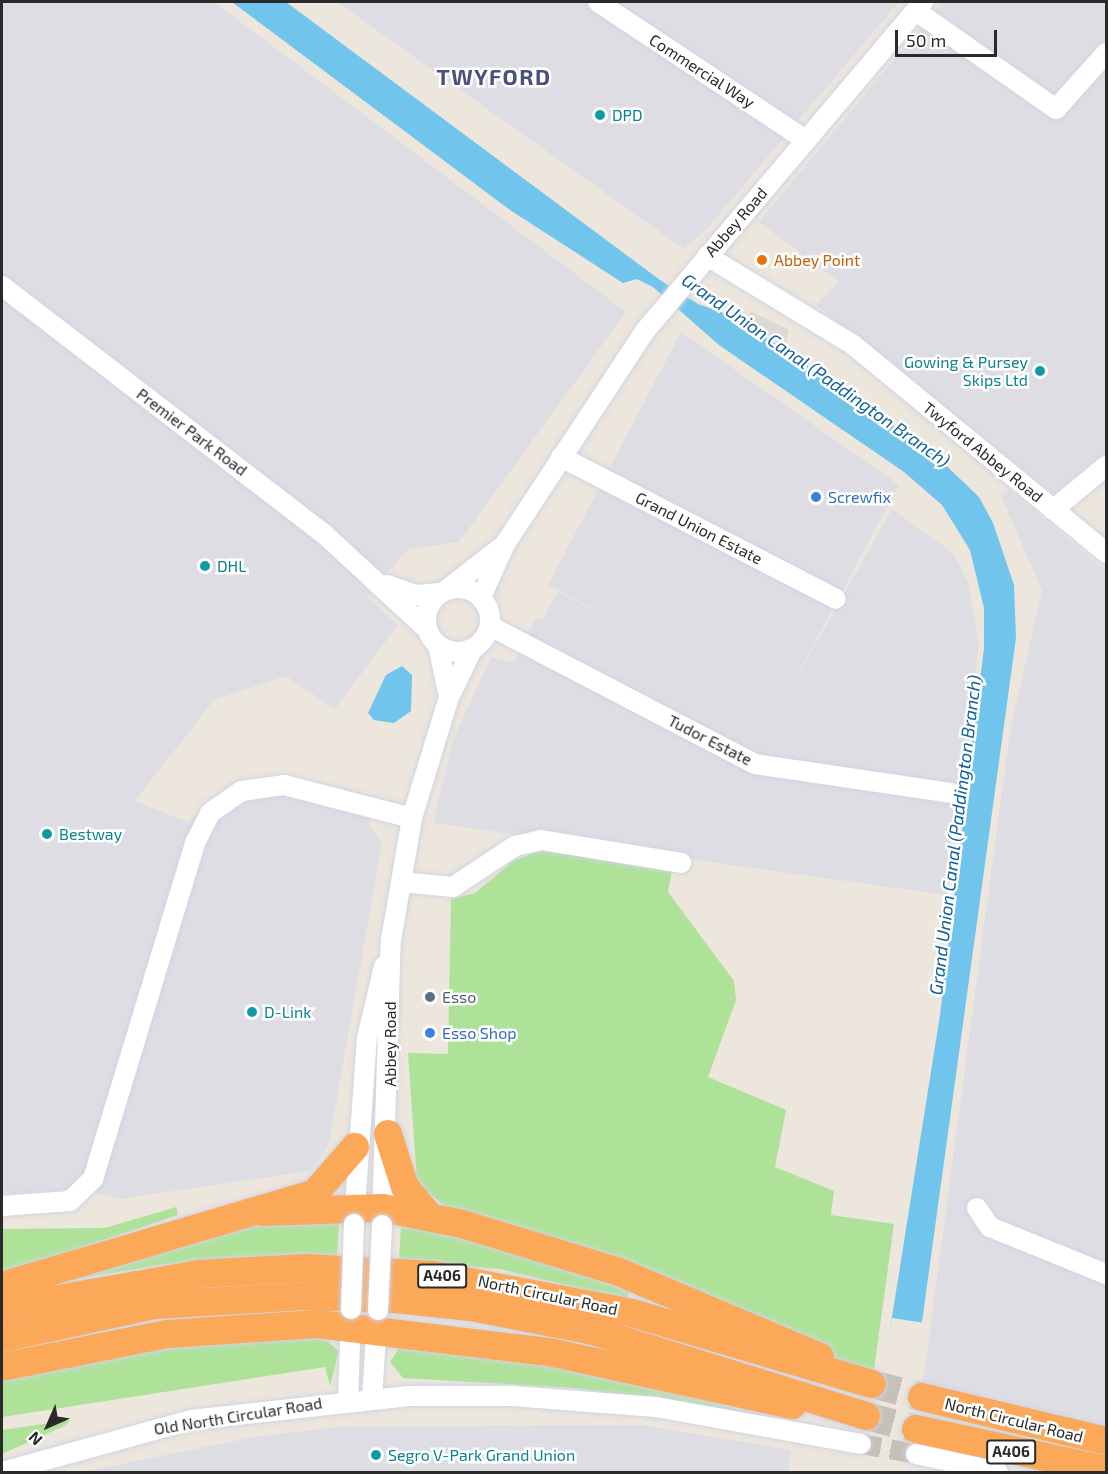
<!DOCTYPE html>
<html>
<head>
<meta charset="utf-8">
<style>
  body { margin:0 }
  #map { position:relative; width:1108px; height:1474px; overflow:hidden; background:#ece6dc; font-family:"Exo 2",sans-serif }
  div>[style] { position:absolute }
  .industrial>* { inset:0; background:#dfdde4 }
  .green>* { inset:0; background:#aee299 }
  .plaza>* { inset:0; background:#dcd9d3 }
  .water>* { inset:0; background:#71c4ec }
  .pier>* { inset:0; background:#ece6dc }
  .minor-tunnel>* { height:20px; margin-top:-10px; transform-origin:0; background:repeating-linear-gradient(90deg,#c5c0b8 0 20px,transparent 0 30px) }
  .highway-tunnel>* { height:28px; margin-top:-14px; transform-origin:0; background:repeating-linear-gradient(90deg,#c5c0b8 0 28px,transparent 0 42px) }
  .roads { filter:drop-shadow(0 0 2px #d1d4e3) drop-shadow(0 0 2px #d1d4e3) }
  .minor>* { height:20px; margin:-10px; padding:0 10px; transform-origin:10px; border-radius:10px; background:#fff }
  .minor>.ring { margin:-10px; padding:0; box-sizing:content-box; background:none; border:20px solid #fff; border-radius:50% }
  .highway>* { height:28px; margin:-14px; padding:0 14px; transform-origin:14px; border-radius:14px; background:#fba858 }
  .bridges { filter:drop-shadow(0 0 2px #d1d4e3) drop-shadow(0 0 2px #d1d4e3) }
  .minor-bridge>* { height:20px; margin:-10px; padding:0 10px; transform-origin:10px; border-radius:10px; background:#fff }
  .dots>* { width:16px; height:16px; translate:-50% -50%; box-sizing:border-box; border:3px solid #fff; border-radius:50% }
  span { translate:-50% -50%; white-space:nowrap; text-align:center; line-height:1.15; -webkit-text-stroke:5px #fff; paint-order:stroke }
  .shield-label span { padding:2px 4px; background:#fff; border:2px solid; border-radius:4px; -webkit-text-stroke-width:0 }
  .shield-label { font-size:15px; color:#2a2a2a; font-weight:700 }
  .street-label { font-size:16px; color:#2a2a2a }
  .culture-label { font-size:16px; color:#0d838f }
  .left { translate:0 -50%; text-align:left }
  .right { translate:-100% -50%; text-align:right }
  .food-label { font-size:16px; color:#c56008 }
  .shop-label { font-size:16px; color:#366cbe }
  .service-label { font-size:16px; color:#4e5e75 }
  .water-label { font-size:18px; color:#106198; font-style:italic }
  .district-label { font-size:22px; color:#4b517a; font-weight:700; letter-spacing:1.5px }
  .frame { position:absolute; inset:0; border:3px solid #2a2a2a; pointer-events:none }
  .north { position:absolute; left:18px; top:1396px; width:60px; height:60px; -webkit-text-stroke:4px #fff; paint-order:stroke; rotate:225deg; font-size:16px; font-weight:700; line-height:24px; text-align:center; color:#2a2a2a }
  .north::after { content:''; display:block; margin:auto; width:21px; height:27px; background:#2a2a2a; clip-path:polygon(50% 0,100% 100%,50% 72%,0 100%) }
  .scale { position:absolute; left:895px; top:30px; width:102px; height:27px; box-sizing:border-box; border:3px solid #2a2a2a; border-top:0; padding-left:8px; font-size:18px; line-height:21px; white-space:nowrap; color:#2a2a2a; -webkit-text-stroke:4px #fff; paint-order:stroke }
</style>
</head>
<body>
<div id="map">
  <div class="industrial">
    <i style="clip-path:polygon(2px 2px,214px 2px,626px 312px,459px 542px,408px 549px,367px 597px,398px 625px,335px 709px,286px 676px,214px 700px,135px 801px,188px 822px,232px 782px,282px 778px,376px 797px,369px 825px,382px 843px,329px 1143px,311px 1171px,119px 1199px,80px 1188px,2px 1194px)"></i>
    <i style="clip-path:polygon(337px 2px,899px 2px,706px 230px,684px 249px)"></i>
    <i style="clip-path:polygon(942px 2px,1106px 2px,1106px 451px,1054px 494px,816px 305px,839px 282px,759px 222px)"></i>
    <i style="clip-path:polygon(681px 332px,899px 485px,779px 709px,892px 509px,953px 553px,968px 582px,979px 644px,946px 895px,433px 823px,453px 740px,491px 657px,514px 663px,536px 618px,543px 619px,558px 592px,708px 671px,548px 585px)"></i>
    <i style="clip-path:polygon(1009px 490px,1106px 571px,1106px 1429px,1049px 1420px,923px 1382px,1010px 732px,1042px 590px,1001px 496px)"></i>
    <i style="clip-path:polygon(641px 1425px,791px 1450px,788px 1472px,82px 1472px,254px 1437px,337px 1427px)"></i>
  </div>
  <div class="green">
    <i style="clip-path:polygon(543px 850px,672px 870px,668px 892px,734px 981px,736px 1000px,708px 1077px,786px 1110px,775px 1167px,834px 1191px,831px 1215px,894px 1224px,872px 1384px,462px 1222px,417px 1182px,408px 1053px,448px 1054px,451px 899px,475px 893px,514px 860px)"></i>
    <i style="clip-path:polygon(176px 1207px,178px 1215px,2px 1275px,2px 1229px,105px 1228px)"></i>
    <i style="clip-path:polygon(321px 1218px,339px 1224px,337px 1257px,167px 1264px,57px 1282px,267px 1222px)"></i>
    <i style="clip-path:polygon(421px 1225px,570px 1269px,629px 1292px,627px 1300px,500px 1269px,399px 1261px,401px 1226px)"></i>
    <i style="clip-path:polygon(323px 1338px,339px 1351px,330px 1386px,325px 1367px,2px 1417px,2px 1374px,151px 1348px)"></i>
    <i style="clip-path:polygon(401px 1345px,580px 1365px,747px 1412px,574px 1388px,403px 1378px,390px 1362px)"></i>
    <i style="clip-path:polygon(71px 1420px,64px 1426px,2px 1454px,2px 1430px)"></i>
  </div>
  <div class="plaza">
    <i style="clip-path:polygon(751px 311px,789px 330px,785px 347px,746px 321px)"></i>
  </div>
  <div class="water">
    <i style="clip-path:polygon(232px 2px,286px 2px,660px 280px,698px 304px,738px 318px,933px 453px,979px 497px,993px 523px,1014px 585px,1016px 638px,922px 1322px,911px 1334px,909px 1321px,889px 1336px,940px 1015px,984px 648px,984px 608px,970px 550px,942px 505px,904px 472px,719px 345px,653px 287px,637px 279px,623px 283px,510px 210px)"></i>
    <i style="clip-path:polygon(402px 666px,412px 675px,411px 711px,394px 723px,374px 720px,368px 713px,386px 675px)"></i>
  </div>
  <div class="pier">
    <i style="clip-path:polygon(892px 1318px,925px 1323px,900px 1472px,885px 1472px,907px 1324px,879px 1472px,864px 1472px)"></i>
  </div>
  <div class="minor-tunnel">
    <i style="left:861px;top:1444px;width:56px;rotate:10.3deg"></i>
  </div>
  <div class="highway-tunnel">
    <i style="left:872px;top:1384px;width:52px;rotate:14.6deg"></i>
    <i style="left:866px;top:1416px;width:52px;rotate:14.6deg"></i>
  </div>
  <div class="roads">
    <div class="minor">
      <i style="left:598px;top:2px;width:250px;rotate:33.6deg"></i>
      <i style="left:916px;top:11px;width:171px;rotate:35deg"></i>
      <i style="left:1056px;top:109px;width:75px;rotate:-48.2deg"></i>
      <i style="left:707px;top:256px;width:170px;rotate:31.3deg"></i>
      <i style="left:852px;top:344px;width:329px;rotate:39.4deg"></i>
      <i style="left:2px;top:286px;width:405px;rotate:37.6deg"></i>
      <i style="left:323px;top:533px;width:142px;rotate:42.7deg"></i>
      <i style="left:561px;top:457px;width:309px;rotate:27.3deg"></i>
      <i style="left:1053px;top:510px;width:69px;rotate:-39.7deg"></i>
      <i style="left:387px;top:585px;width:31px;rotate:19deg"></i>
      <i style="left:416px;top:595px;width:24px;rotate:-5deg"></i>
      <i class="ring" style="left:426px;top:588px;width:44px;height:44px"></i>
      <i style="left:449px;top:588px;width:68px;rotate:-37.9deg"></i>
      <i style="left:481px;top:597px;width:58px;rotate:-65.6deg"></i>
      <i style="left:505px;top:544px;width:255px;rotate:-56.7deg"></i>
      <i style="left:645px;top:331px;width:431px;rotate:-49.8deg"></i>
      <i style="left:490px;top:626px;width:299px;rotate:27.5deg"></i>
      <i style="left:755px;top:764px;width:198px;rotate:8.4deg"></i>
      <i style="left:438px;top:645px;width:53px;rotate:78.1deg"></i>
      <i style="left:401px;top:882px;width:52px;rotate:5.5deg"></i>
      <i style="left:453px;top:887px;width:74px;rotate:-33.5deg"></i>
      <i style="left:515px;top:846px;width:27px;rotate:-13deg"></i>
      <i style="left:541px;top:840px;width:142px;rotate:9.3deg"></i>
      <i style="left:2px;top:1206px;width:68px;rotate:-4.2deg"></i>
      <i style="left:70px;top:1201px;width:32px;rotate:-44deg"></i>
      <i style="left:93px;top:1179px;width:353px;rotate:-73.1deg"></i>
      <i style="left:196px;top:841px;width:31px;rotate:-63deg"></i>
      <i style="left:210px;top:813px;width:38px;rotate:-35deg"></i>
      <i style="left:241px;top:791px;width:43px;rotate:-7.9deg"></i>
      <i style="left:284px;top:785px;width:132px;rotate:14.5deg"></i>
      <i style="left:977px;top:1208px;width:23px;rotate:56deg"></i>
      <i style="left:990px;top:1227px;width:125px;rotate:22.1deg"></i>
      <i style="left:382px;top:1220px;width:280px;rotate:-88.2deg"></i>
      <i style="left:391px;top:940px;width:124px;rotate:-80.2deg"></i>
      <i style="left:412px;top:818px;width:127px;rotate:-73deg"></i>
      <i style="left:449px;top:697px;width:55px;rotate:-63.9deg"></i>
      <i style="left:354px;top:1222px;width:184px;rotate:-86deg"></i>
      <i style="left:367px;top:1038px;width:74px;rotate:-76.7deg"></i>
      <i style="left:372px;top:1398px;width:78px;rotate:-86.3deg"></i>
      <i style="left:348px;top:1400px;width:85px;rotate:-88deg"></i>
      <i style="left:916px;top:1454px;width:84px;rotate:12.4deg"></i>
      <i style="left:2px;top:1472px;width:196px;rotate:-15.4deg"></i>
      <i style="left:191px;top:1420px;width:217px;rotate:-6.3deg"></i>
      <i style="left:407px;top:1396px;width:105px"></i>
      <i style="left:512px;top:1396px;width:144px;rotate:4.4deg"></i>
      <i style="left:656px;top:1407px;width:208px;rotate:10.2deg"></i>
    </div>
    <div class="highway">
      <i style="left:388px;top:1134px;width:56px;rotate:72.2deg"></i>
      <i style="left:405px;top:1187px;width:39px;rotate:50deg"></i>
      <i style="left:263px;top:1212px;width:120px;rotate:-1.9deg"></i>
      <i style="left:383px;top:1208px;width:81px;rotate:11.4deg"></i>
      <i style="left:462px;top:1224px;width:164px;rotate:17deg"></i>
      <i style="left:619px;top:1272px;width:218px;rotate:22.9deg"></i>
      <i style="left:2px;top:1286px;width:327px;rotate:-16.5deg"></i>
      <i style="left:315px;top:1193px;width:61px;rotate:-49deg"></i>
      <i style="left:2px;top:1309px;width:200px;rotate:-10.1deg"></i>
      <i style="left:199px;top:1274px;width:106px;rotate:-3.2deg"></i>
      <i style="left:305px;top:1268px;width:128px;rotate:3.1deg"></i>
      <i style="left:433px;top:1275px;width:203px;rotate:10.8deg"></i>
      <i style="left:632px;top:1313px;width:250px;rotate:16.5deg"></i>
      <i style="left:2px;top:1338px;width:157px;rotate:-12.2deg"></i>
      <i style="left:155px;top:1305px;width:150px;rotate:-3.4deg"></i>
      <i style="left:305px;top:1296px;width:91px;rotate:1.9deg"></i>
      <i style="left:396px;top:1299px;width:75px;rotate:6.1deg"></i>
      <i style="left:471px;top:1307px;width:124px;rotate:11.1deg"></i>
      <i style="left:593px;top:1331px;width:286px;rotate:17.3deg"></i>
      <i style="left:2px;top:1367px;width:168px;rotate:-11.3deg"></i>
      <i style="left:167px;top:1334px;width:150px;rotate:-3.8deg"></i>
      <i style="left:317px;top:1324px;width:234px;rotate:6.9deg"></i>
      <i style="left:549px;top:1352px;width:249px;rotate:12.3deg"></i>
      <i style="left:922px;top:1397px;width:189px;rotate:13.4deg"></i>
      <i style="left:916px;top:1429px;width:194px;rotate:12.2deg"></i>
    </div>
  </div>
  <div class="bridges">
    <div class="minor-bridge">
      <i style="left:351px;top:1309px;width:85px;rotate:-88deg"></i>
      <i style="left:378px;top:1310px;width:85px;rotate:-87.3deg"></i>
    </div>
  </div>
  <div class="dots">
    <i style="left:600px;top:115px;background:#0f9aa8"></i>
    <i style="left:762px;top:260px;background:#e8710a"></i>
    <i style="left:1040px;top:371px;background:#0f9aa8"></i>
    <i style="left:816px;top:497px;background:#3f7fe0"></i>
    <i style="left:205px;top:566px;background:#0f9aa8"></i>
    <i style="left:47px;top:834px;background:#0f9aa8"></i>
    <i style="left:430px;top:997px;background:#5c6f8a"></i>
    <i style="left:252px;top:1012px;background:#0f9aa8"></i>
    <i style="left:430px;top:1033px;background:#3f7fe0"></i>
    <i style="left:376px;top:1455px;background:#0f9aa8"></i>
  </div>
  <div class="shield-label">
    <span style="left:442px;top:1276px">A406</span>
    <span style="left:1011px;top:1452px">A406</span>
  </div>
  <div class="street-label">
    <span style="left:702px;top:71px;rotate:33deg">Commercial Way</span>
    <span style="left:736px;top:222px;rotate:-49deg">Abbey Road</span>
    <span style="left:192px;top:432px;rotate:37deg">Premier Park Road</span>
    <span style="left:983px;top:452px;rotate:39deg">Twyford Abbey Road</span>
    <span style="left:699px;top:528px;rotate:27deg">Grand Union Estate</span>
    <span style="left:710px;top:740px;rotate:27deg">Tudor Estate</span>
    <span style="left:390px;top:1044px;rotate:-90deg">Abbey Road</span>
    <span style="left:548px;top:1295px;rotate:12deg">North Circular Road</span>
    <span style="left:238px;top:1416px;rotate:-9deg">Old North Circular Road</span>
    <span style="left:1014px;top:1420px;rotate:14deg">North Circular Road</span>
  </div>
  <div class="culture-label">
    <span class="left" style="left:612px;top:115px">DPD</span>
    <span class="right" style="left:1028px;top:371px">Gowing &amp; Pursey<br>Skips Ltd</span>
    <span class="left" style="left:217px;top:566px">DHL</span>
    <span class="left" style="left:59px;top:834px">Bestway</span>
    <span class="left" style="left:264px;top:1012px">D-Link</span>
    <span class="left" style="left:388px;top:1455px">Segro V-Park Grand Union</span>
  </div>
  <div class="food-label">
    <span class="left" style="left:774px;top:260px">Abbey Point</span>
  </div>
  <div class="shop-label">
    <span class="left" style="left:828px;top:497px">Screwfix</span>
    <span class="left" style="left:442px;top:1033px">Esso Shop</span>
  </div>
  <div class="service-label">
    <span class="left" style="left:442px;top:997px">Esso</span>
  </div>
  <div class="water-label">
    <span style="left:816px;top:370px;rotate:35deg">Grand Union Canal (Paddington Branch)</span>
    <span style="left:955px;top:835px;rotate:-83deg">Grand Union Canal (Paddington Branch)</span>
  </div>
  <div class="district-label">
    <span style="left:494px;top:77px">TWYFORD</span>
  </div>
  <div class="frame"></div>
  <div class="north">N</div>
  <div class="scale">50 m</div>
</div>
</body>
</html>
